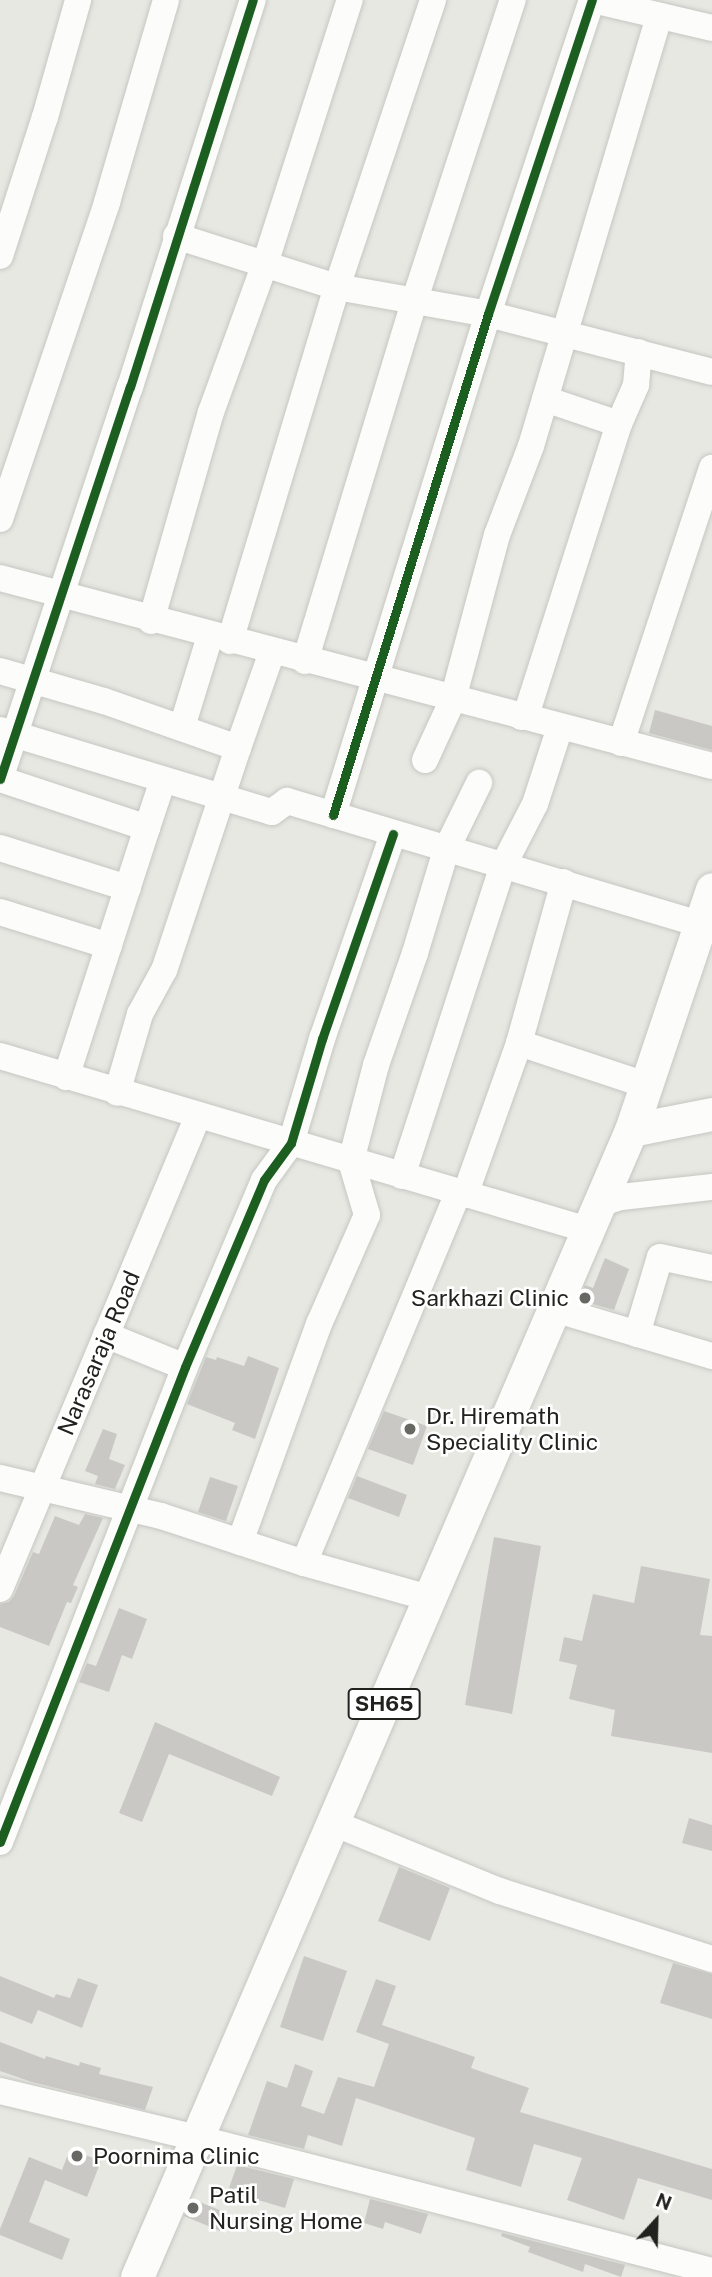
<!DOCTYPE html>
<html>
<head>
<meta charset="utf-8">
<style>
  body { margin:0 }
  #map { position:relative; width:712px; height:2277px; overflow:hidden; background:#e8e8e3; font-family:"Public Sans",sans-serif }
  div>[style] { position:absolute }
  .building>* { inset:0; background:#c9c8c4 }
  .roads { filter:drop-shadow(0 0 2px #c6c6c2) drop-shadow(0 0 2px #c6c6c2) }
  .minor>* { height:26px; margin:-13px; padding:0 13px; transform-origin:13px; border-radius:13px; background:#fcfcfb }
  .major>* { height:33px; margin:-16.5px; padding:0 16.5px; transform-origin:16.5px; border-radius:16.5px; background:#fcfcfb }
  .cycleway>* { height:9px; margin:-4.5px; padding:0 4.5px; transform-origin:4.5px; border-radius:4.5px; background:#1b5e20 }
  .dots>* { width:19px; height:19px; translate:-50% -50%; box-sizing:border-box; border:4px solid #fff; border-radius:50% }
  span { translate:-50% -50%; white-space:nowrap; text-align:center; line-height:1.15; -webkit-text-stroke:5px #fff; paint-order:stroke }
  .shield-label span { padding:2px 5px; background:#fff; border:2px solid; border-radius:5px; -webkit-text-stroke-width:0 }
  .shield-label { font-size:21px; color:#21211e; font-weight:700 }
  .poi-label { font-size:23px; color:#21211e }
  .right { translate:-100% -50%; text-align:right }
  .left { translate:0 -50%; text-align:left }
  .street-label { font-size:23px; color:#21211e }
  .north { position:absolute; left:621px; top:2186px; width:70px; height:70px; -webkit-text-stroke:5px #fff; paint-order:stroke; rotate:22deg; font-size:19px; font-weight:700; line-height:28px; text-align:center; color:#21211e }
  .north::after { content:''; display:block; margin:auto; width:24px; height:32px; background:#21211e; clip-path:polygon(50% 0,100% 100%,50% 72%,0 100%) }
</style>
</head>
<body>
<div id="map">
  <div class="building">
    <i style="clip-path:polygon(655px 710px,712px 726px,712px 750px,649px 733px)"></i>
    <i style="clip-path:polygon(605px 1258px,629px 1269px,614px 1310px,579px 1300px,585px 1285px,593px 1288px)"></i>
    <i style="clip-path:polygon(248px 1356px,279px 1368px,255px 1439px,232px 1430px,235px 1423px,187px 1404px,206px 1357px,216px 1360px,217px 1357px,244px 1366px)"></i>
    <i style="clip-path:polygon(384px 1411px,427px 1426px,413px 1465px,368px 1449px)"></i>
    <i style="clip-path:polygon(103px 1429px,117px 1434px,109px 1459px,125px 1465px,115px 1489px,95px 1484px,98px 1476px,85px 1471px)"></i>
    <i style="clip-path:polygon(357px 1476px,407px 1495px,399px 1517px,348px 1498px)"></i>
    <i style="clip-path:polygon(210px 1477px,238px 1486px,226px 1521px,198px 1512px)"></i>
    <i style="clip-path:polygon(85px 1514px,103px 1518px,73px 1585px,78px 1587px,71px 1603px,67px 1602px,49px 1646px,0 1627px,0 1604px,9px 1602px,14px 1596px,33px 1552px,39px 1554px,55px 1516px,79px 1525px)"></i>
    <i style="clip-path:polygon(494px 1537px,541px 1546px,512px 1714px,465px 1705px)"></i>
    <i style="clip-path:polygon(641px 1566px,710px 1579px,700px 1635px,712px 1636px,712px 1753px,611px 1736px,615px 1710px,569px 1699px,577px 1665px,559px 1661px,564px 1637px,582px 1641px,593px 1594px,634px 1603px)"></i>
    <i style="clip-path:polygon(119px 1608px,147px 1619px,132px 1659px,122px 1655px,109px 1692px,79px 1682px,87px 1663px,96px 1666px)"></i>
    <i style="clip-path:polygon(155px 1722px,280px 1777px,272px 1796px,169px 1754px,142px 1822px,119px 1813px)"></i>
    <i style="clip-path:polygon(689px 1818px,712px 1825px,712px 1851px,682px 1843px)"></i>
    <i style="clip-path:polygon(399px 1867px,450px 1888px,430px 1941px,378px 1921px)"></i>
    <i style="clip-path:polygon(304px 1956px,347px 1971px,323px 2041px,280px 2027px)"></i>
    <i style="clip-path:polygon(673px 1963px,712px 1974px,712px 2019px,660px 2003px)"></i>
    <i style="clip-path:polygon(0 1976px,54px 1998px,56px 1994px,70px 1998px,78px 1978px,98px 1985px,82px 2028px,38px 2010px,32px 2024px,0 2011px)"></i>
    <i style="clip-path:polygon(376px 1979px,396px 1986px,382px 2025px,475px 2057px,471px 2068px,529px 2088px,520px 2112px,712px 2169px,712px 2200px,638px 2178px,624px 2220px,567px 2200px,582px 2158px,534px 2144px,521px 2187px,466px 2170px,475px 2138px,356px 2098px,342px 2146px,308px 2135px,304px 2149px,248px 2135px,267px 2081px,287px 2088px,295px 2064px,313px 2071px,301px 2106px,324px 2114px,338px 2077px,374px 2087px,389px 2044px,356px 2032px)"></i>
    <i style="clip-path:polygon(0 2042px,45px 2059px,46px 2056px,79px 2066px,80px 2062px,101px 2068px,99px 2074px,153px 2087px,145px 2110px,32px 2082px,0 2071px)"></i>
    <i style="clip-path:polygon(70px 2149px,101px 2161px,87px 2197px,45px 2180px,29px 2222px,70px 2239px,62px 2260px,0 2235px,0 2229px,29px 2157px,62px 2170px)"></i>
    <i style="clip-path:polygon(237px 2165px,294px 2179px,285px 2208px,228px 2191px)"></i>
    <i style="clip-path:polygon(192px 2199px,227px 2213px,220px 2231px,184px 2216px)"></i>
    <i style="clip-path:polygon(370px 2199px,428px 2214px,421px 2234px,385px 2222px,383px 2229px,364px 2223px)"></i>
    <i style="clip-path:polygon(502px 2233px,625px 2265px,621px 2277px,585px 2264px,583px 2272px,528px 2252px,530px 2247px,501px 2236px)"></i>
  </div>
  <div class="roads">
    <div class="minor">
      <i style="left:593px;top:0;width:122px;rotate:13.2deg"></i>
      <i style="left:176px;top:236px;width:169px;rotate:17.6deg"></i>
      <i style="left:337px;top:287px;width:153px;rotate:10.1deg"></i>
      <i style="left:488px;top:314px;width:231px;rotate:14.5deg"></i>
      <i style="left:0;top:256px;width:146px;rotate:-72.1deg"></i>
      <i style="left:45px;top:117px;width:122px;rotate:-74.2deg"></i>
      <i style="left:545px;top:399px;width:78px;rotate:18.7deg"></i>
      <i style="left:0;top:519px;width:335px;rotate:-71.3deg"></i>
      <i style="left:107px;top:202px;width:210px;rotate:-73.7deg"></i>
      <i style="left:0;top:578px;width:736px;rotate:14.79deg"></i>
      <i style="left:151px;top:621px;width:217px;rotate:-74deg"></i>
      <i style="left:211px;top:412px;width:158px;rotate:-70deg"></i>
      <i style="left:265px;top:264px;width:277px;rotate:-72.2deg"></i>
      <i style="left:230px;top:641px;width:370px;rotate:-73.2deg"></i>
      <i style="left:337px;top:287px;width:303px;rotate:-71.5deg"></i>
      <i style="left:305px;top:661px;width:375px;rotate:-73.1deg"></i>
      <i style="left:414px;top:302px;width:318px;rotate:-71.9deg"></i>
      <i style="left:0;top:671px;width:108px;rotate:16.1deg"></i>
      <i style="left:104px;top:701px;width:142px;rotate:19.3deg"></i>
      <i style="left:238px;top:748px;width:234px;rotate:108.4deg"></i>
      <i style="left:164px;top:970px;width:50px;rotate:118.6deg"></i>
      <i style="left:140px;top:1014px;width:82px;rotate:106.2deg"></i>
      <i style="left:521px;top:717px;width:11px;rotate:-49deg"></i>
      <i style="left:528px;top:709px;width:299px;rotate:-72.3deg"></i>
      <i style="left:619px;top:424px;width:43px;rotate:-66.4deg"></i>
      <i style="left:636px;top:385px;width:33px;rotate:-85deg"></i>
      <i style="left:182px;top:727px;width:95px;rotate:-72.9deg"></i>
      <i style="left:0;top:730px;width:284px;rotate:16.8deg"></i>
      <i style="left:272px;top:812px;width:19px;rotate:-36deg"></i>
      <i style="left:287px;top:801px;width:431px;rotate:16.6deg"></i>
      <i style="left:621px;top:743px;width:290px;rotate:-71.7deg"></i>
      <i style="left:238px;top:748px;width:102px;rotate:-70.5deg"></i>
      <i style="left:425px;top:760px;width:67px;rotate:-65.3deg"></i>
      <i style="left:453px;top:699px;width:170px;rotate:-75deg"></i>
      <i style="left:497px;top:535px;width:95px;rotate:-69.1deg"></i>
      <i style="left:531px;top:446px;width:449px;rotate:-73.4deg"></i>
      <i style="left:0;top:779px;width:413px;rotate:-71.7deg"></i>
      <i style="left:130px;top:387px;width:406px;rotate:-72.4deg"></i>
      <i style="left:0;top:779px;width:155px;rotate:18.4deg"></i>
      <i style="left:147px;top:828px;width:262px;rotate:108deg"></i>
      <i style="left:333px;top:815px;width:524px;rotate:-72.81deg"></i>
      <i style="left:488px;top:314px;width:331px;rotate:-71.7deg"></i>
      <i style="left:147px;top:828px;width:51px;rotate:-71.6deg"></i>
      <i style="left:0;top:848px;width:134px;rotate:17.4deg"></i>
      <i style="left:0;top:912px;width:114px;rotate:17.3deg"></i>
      <i style="left:519px;top:1043px;width:134px;rotate:18.3deg"></i>
      <i style="left:0;top:1056px;width:613px;rotate:16.48deg"></i>
      <i style="left:402px;top:1176px;width:326px;rotate:-72deg"></i>
      <i style="left:503px;top:866px;width:70px;rotate:-62.7deg"></i>
      <i style="left:535px;top:804px;width:81px;rotate:-72deg"></i>
      <i style="left:465px;top:1195px;width:161px;rotate:-70.4deg"></i>
      <i style="left:519px;top:1043px;width:167px;rotate:-74.4deg"></i>
      <i style="left:599px;top:1204px;width:23px;rotate:-18deg"></i>
      <i style="left:621px;top:1197px;width:92px;rotate:-6.3deg"></i>
      <i style="left:554px;top:1309px;width:165px;rotate:16.6deg"></i>
      <i style="left:637px;top:1334px;width:80px;rotate:-73.4deg"></i>
      <i style="left:660px;top:1257px;width:53px;rotate:11.9deg"></i>
      <i style="left:106px;top:1335px;width:85px;rotate:22.1deg"></i>
      <i style="left:0;top:1478px;width:165px;rotate:13.3deg"></i>
      <i style="left:161px;top:1516px;width:151px;rotate:18.2deg"></i>
      <i style="left:304px;top:1563px;width:130px;rotate:15.6deg"></i>
      <i style="left:240px;top:1542px;width:232px;rotate:-70.1deg"></i>
      <i style="left:319px;top:1324px;width:119px;rotate:-66.2deg"></i>
      <i style="left:367px;top:1215px;width:56px;rotate:-106.5deg"></i>
      <i style="left:351px;top:1161px;width:99px;rotate:-75.4deg"></i>
      <i style="left:376px;top:1065px;width:119px;rotate:-70.8deg"></i>
      <i style="left:415px;top:953px;width:108px;rotate:-73.2deg"></i>
      <i style="left:446px;top:850px;width:75px;rotate:-63.8deg"></i>
      <i style="left:304px;top:1563px;width:401px;rotate:-67.4deg"></i>
      <i style="left:0;top:1589px;width:513px;rotate:-67.29deg"></i>
      <i style="left:333px;top:1823px;width:180px;rotate:22.2deg"></i>
      <i style="left:500px;top:1891px;width:223px;rotate:17.8deg"></i>
      <i style="left:0;top:1842px;width:510px;rotate:-68.72deg"></i>
      <i style="left:185px;top:1367px;width:203px;rotate:-67.1deg"></i>
      <i style="left:264px;top:1180px;width:46px;rotate:-53.9deg"></i>
      <i style="left:291px;top:1143px;width:109px;rotate:-73.4deg"></i>
      <i style="left:322px;top:1039px;width:217px;rotate:-70.9deg"></i>
      <i style="left:0;top:2091px;width:203px;rotate:13.4deg"></i>
      <i style="left:197px;top:2138px;width:532px;rotate:14.48deg"></i>
    </div>
    <div class="major">
      <i style="left:631px;top:1130px;width:83px;rotate:-11.2deg"></i>
      <i style="left:137px;top:2277px;width:1249px;rotate:-66.7deg"></i>
      <i style="left:631px;top:1130px;width:254px;rotate:-71.4deg"></i>
    </div>
  </div>
  <div class="cycleway">
    <i style="left:0;top:779px;width:413px;rotate:-71.7deg"></i>
    <i style="left:130px;top:387px;width:406px;rotate:-72.4deg"></i>
    <i style="left:333px;top:815px;width:524px;rotate:-72.81deg"></i>
    <i style="left:488px;top:314px;width:331px;rotate:-71.7deg"></i>
    <i style="left:0;top:1842px;width:510px;rotate:-68.72deg"></i>
    <i style="left:185px;top:1367px;width:203px;rotate:-67.1deg"></i>
    <i style="left:264px;top:1180px;width:46px;rotate:-53.9deg"></i>
    <i style="left:291px;top:1143px;width:109px;rotate:-73.4deg"></i>
    <i style="left:322px;top:1039px;width:217px;rotate:-70.9deg"></i>
  </div>
  <div class="dots">
    <i style="left:585px;top:1298px;background:#676763"></i>
    <i style="left:410px;top:1429px;background:#676763"></i>
    <i style="left:77px;top:2156px;background:#676763"></i>
    <i style="left:193px;top:2208px;background:#676763"></i>
  </div>
  <div class="shield-label">
    <span style="left:384px;top:1704px">SH65</span>
  </div>
  <div class="poi-label">
    <span class="right" style="left:569px;top:1298px">Sarkhazi Clinic</span>
    <span class="left" style="left:426px;top:1429px">Dr. Hiremath<br>Speciality Clinic</span>
    <span class="left" style="left:93px;top:2156px">Poornima Clinic</span>
    <span class="left" style="left:209px;top:2208px">Patil<br>Nursing Home</span>
  </div>
  <div class="street-label">
    <span style="left:99px;top:1353px;rotate:-67deg">Narasaraja Road</span>
  </div>
  <div class="north">N</div>
</div>
</body>
</html>
